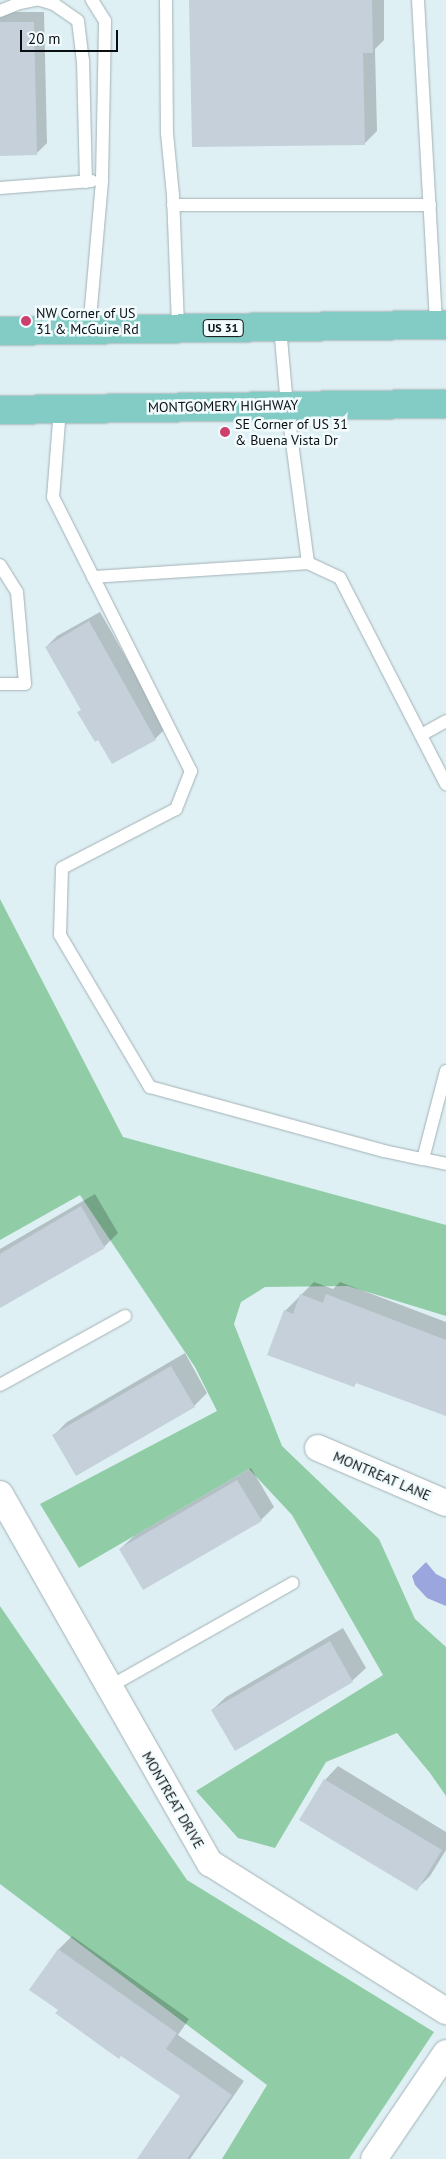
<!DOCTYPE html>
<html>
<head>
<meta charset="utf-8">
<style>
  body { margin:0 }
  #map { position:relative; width:446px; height:2159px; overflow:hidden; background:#dff0f4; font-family:"PT Sans",sans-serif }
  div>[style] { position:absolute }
  .forest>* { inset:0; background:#90cda7 }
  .water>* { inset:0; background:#9ba6de }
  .shadow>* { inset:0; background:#0003 }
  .building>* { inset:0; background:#c5d0da }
  .roads { filter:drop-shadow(0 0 1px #a1b1b5) drop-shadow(0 0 1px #a1b1b5) }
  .lane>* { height:12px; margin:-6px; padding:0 6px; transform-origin:6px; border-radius:6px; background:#fff }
  .street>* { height:26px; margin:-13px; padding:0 13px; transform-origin:13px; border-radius:13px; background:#fff }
  .primary>* { height:28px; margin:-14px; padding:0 14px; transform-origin:14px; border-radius:14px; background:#82ccc5 }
  .dots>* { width:14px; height:14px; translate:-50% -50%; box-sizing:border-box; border:2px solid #f2fbfe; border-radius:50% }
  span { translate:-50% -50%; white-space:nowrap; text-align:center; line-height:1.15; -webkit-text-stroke:5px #f2fbfe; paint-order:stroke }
  .shield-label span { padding:1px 4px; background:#f2fbfe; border:1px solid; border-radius:4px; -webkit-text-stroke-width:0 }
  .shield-label { font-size:12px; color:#0a1011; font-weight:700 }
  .poi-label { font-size:14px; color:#0a1011 }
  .left { translate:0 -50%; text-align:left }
  .street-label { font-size:14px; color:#0a1011 }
  .scale { position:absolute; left:20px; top:30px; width:98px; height:22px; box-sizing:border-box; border:2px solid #0a1011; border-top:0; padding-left:6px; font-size:15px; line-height:18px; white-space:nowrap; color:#0a1011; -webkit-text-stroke:4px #f2fbfe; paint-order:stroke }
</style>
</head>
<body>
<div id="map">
  <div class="forest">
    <i style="clip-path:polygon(0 899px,123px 1137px,446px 1225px,446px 1316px,348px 1286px,265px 1287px,241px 1302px,234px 1324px,282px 1446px,379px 1539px,415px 1619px,446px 1647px,446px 1796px,430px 1773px,397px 1733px,326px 1762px,275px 1848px,238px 1838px,196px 1791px,383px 1675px,292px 1515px,249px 1469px,79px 1568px,40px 1504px,217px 1411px,195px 1367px,80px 1195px,0 1240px)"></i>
    <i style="clip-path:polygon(0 1606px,187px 1880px,434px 2032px,349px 2159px,222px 2159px,267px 2085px,0 1884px)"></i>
  </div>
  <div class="water">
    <i style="clip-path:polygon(426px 1562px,436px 1574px,446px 1579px,446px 1606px,427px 1598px,415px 1585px,412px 1576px)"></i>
  </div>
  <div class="shadow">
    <i style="clip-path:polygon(190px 0,384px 0,384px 40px,375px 49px,377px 131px,365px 143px)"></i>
    <i style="clip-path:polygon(0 12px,44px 12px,47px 143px,36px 154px,0 154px)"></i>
    <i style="clip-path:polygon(100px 612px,166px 728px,155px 739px,98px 738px,79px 712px,82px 709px,46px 647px,57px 636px)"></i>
    <i style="clip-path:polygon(95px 1194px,118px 1233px,104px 1247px,0 1307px,0 1249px)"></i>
    <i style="clip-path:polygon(314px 1282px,333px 1289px,340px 1282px,446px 1322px,446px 1415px,358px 1382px,354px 1385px,285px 1311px)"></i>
    <i style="clip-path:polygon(185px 1353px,207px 1393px,194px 1406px,54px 1435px,67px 1422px)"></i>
    <i style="clip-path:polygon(251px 1468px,274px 1507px,261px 1520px,120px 1549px,134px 1536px)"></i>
    <i style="clip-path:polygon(343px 1628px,366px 1668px,352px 1681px,212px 1710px,226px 1697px)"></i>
    <i style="clip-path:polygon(338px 1766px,446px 1832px,446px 1850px,430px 1876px,417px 1889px,325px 1780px)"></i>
    <i style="clip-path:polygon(72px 1936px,189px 2019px,178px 2035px,244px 2081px,190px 2159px,138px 2159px,182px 2096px,31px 1990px,59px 1949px)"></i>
  </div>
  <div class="building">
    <i style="clip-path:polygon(189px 0,372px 0,373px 53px,363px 53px,365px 145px,192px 147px)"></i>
    <i style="clip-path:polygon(0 22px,34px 22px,37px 155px,0 156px)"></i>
    <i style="clip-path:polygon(89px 621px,156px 740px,112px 764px,98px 740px,95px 742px,77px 712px,81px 710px,45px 647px)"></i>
    <i style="clip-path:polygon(81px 1206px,105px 1248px,0 1308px,0 1254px)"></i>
    <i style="clip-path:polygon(300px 1294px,323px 1303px,326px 1294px,446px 1340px,446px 1416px,356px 1383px,354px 1387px,267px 1355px,284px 1310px,293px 1314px)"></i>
    <i style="clip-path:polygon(171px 1366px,195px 1407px,76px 1476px,52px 1435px)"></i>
    <i style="clip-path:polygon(237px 1480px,262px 1521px,143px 1590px,119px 1549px)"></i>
    <i style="clip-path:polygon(330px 1641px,353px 1682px,235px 1751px,211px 1710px)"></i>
    <i style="clip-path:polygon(324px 1779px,442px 1850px,417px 1891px,299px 1820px)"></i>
    <i style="clip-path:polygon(58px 1949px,177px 2033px,166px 2049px,232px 2095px,187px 2159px,137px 2159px,180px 2096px,121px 2056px,119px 2059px,55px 2013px,58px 2010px,29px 1990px)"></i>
  </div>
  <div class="roads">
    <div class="lane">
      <i style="left:40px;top:0;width:15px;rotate:16deg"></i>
      <i style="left:54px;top:4px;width:29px;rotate:35deg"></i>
      <i style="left:78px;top:21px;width:39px;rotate:83deg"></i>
      <i style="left:83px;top:60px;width:122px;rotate:88.6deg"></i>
      <i style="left:166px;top:0;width:133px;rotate:89.6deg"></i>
      <i style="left:167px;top:133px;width:62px;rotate:84.5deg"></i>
      <i style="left:173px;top:195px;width:133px;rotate:87.8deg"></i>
      <i style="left:418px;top:0;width:325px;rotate:86.8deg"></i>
      <i style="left:0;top:11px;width:22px;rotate:-22deg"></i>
      <i style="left:20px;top:3px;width:16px;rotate:-11deg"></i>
      <i style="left:0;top:188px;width:92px;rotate:-4.4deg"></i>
      <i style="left:173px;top:205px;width:257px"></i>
      <i style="left:280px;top:327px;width:78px;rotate:84.9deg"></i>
      <i style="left:287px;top:405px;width:159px;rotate:82.4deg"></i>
      <i style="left:308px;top:563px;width:35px;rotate:25deg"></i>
      <i style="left:340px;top:578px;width:232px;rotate:62.8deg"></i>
      <i style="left:89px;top:330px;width:151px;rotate:-85deg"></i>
      <i style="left:102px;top:180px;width:159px;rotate:-88.9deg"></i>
      <i style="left:105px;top:21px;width:25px;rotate:-122deg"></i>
      <i style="left:60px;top:409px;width:88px;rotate:94.5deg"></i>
      <i style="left:53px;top:497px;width:307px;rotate:63.3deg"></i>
      <i style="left:191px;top:771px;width:41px;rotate:111.5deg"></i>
      <i style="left:176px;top:809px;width:128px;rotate:152.6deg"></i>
      <i style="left:62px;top:868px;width:67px;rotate:91.7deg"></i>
      <i style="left:60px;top:935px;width:177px;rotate:59.4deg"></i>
      <i style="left:150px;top:1087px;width:243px;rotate:15.3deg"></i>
      <i style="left:384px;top:1151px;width:40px;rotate:12deg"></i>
      <i style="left:423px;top:1159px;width:91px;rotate:-75.4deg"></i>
      <i style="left:0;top:565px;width:32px;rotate:58deg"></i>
      <i style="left:17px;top:592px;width:92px;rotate:85deg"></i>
      <i style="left:25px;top:684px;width:25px;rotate:180deg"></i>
      <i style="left:93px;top:577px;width:215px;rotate:-3.7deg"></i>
      <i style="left:421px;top:735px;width:29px;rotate:-29deg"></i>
      <i style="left:423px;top:1159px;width:24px;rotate:12deg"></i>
      <i style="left:0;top:1385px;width:143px;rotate:-28.9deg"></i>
      <i style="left:109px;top:1687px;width:211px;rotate:-29.5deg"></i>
    </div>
    <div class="street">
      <i style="left:318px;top:1448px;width:139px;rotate:23.3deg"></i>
      <i style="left:0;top:1494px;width:425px;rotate:60.4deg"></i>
      <i style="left:210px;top:1863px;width:279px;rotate:32.1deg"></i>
      <i style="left:374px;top:2159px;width:128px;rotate:-55.8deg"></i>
    </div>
    <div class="primary">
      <i style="left:0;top:331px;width:446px;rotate:-0.8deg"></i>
      <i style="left:0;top:410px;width:446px;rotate:-0.8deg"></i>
    </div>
  </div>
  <div class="dots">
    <i style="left:26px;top:321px;background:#cd406e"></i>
    <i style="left:225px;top:432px;background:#cd406e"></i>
  </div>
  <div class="shield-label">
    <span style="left:223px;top:328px">US 31</span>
  </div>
  <div class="poi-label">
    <span class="left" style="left:36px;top:321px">NW Corner of US<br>31 &amp; McGuire Rd</span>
    <span class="left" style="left:235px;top:432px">SE Corner of US 31<br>&amp; Buena Vista Dr</span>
  </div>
  <div class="street-label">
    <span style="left:223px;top:406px;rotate:-1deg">MONTGOMERY HIGHWAY</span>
    <span style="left:382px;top:1476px;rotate:23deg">MONTREAT LANE</span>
    <span style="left:173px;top:1800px;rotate:60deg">MONTREAT DRIVE</span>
  </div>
  <div class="scale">20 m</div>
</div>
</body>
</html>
